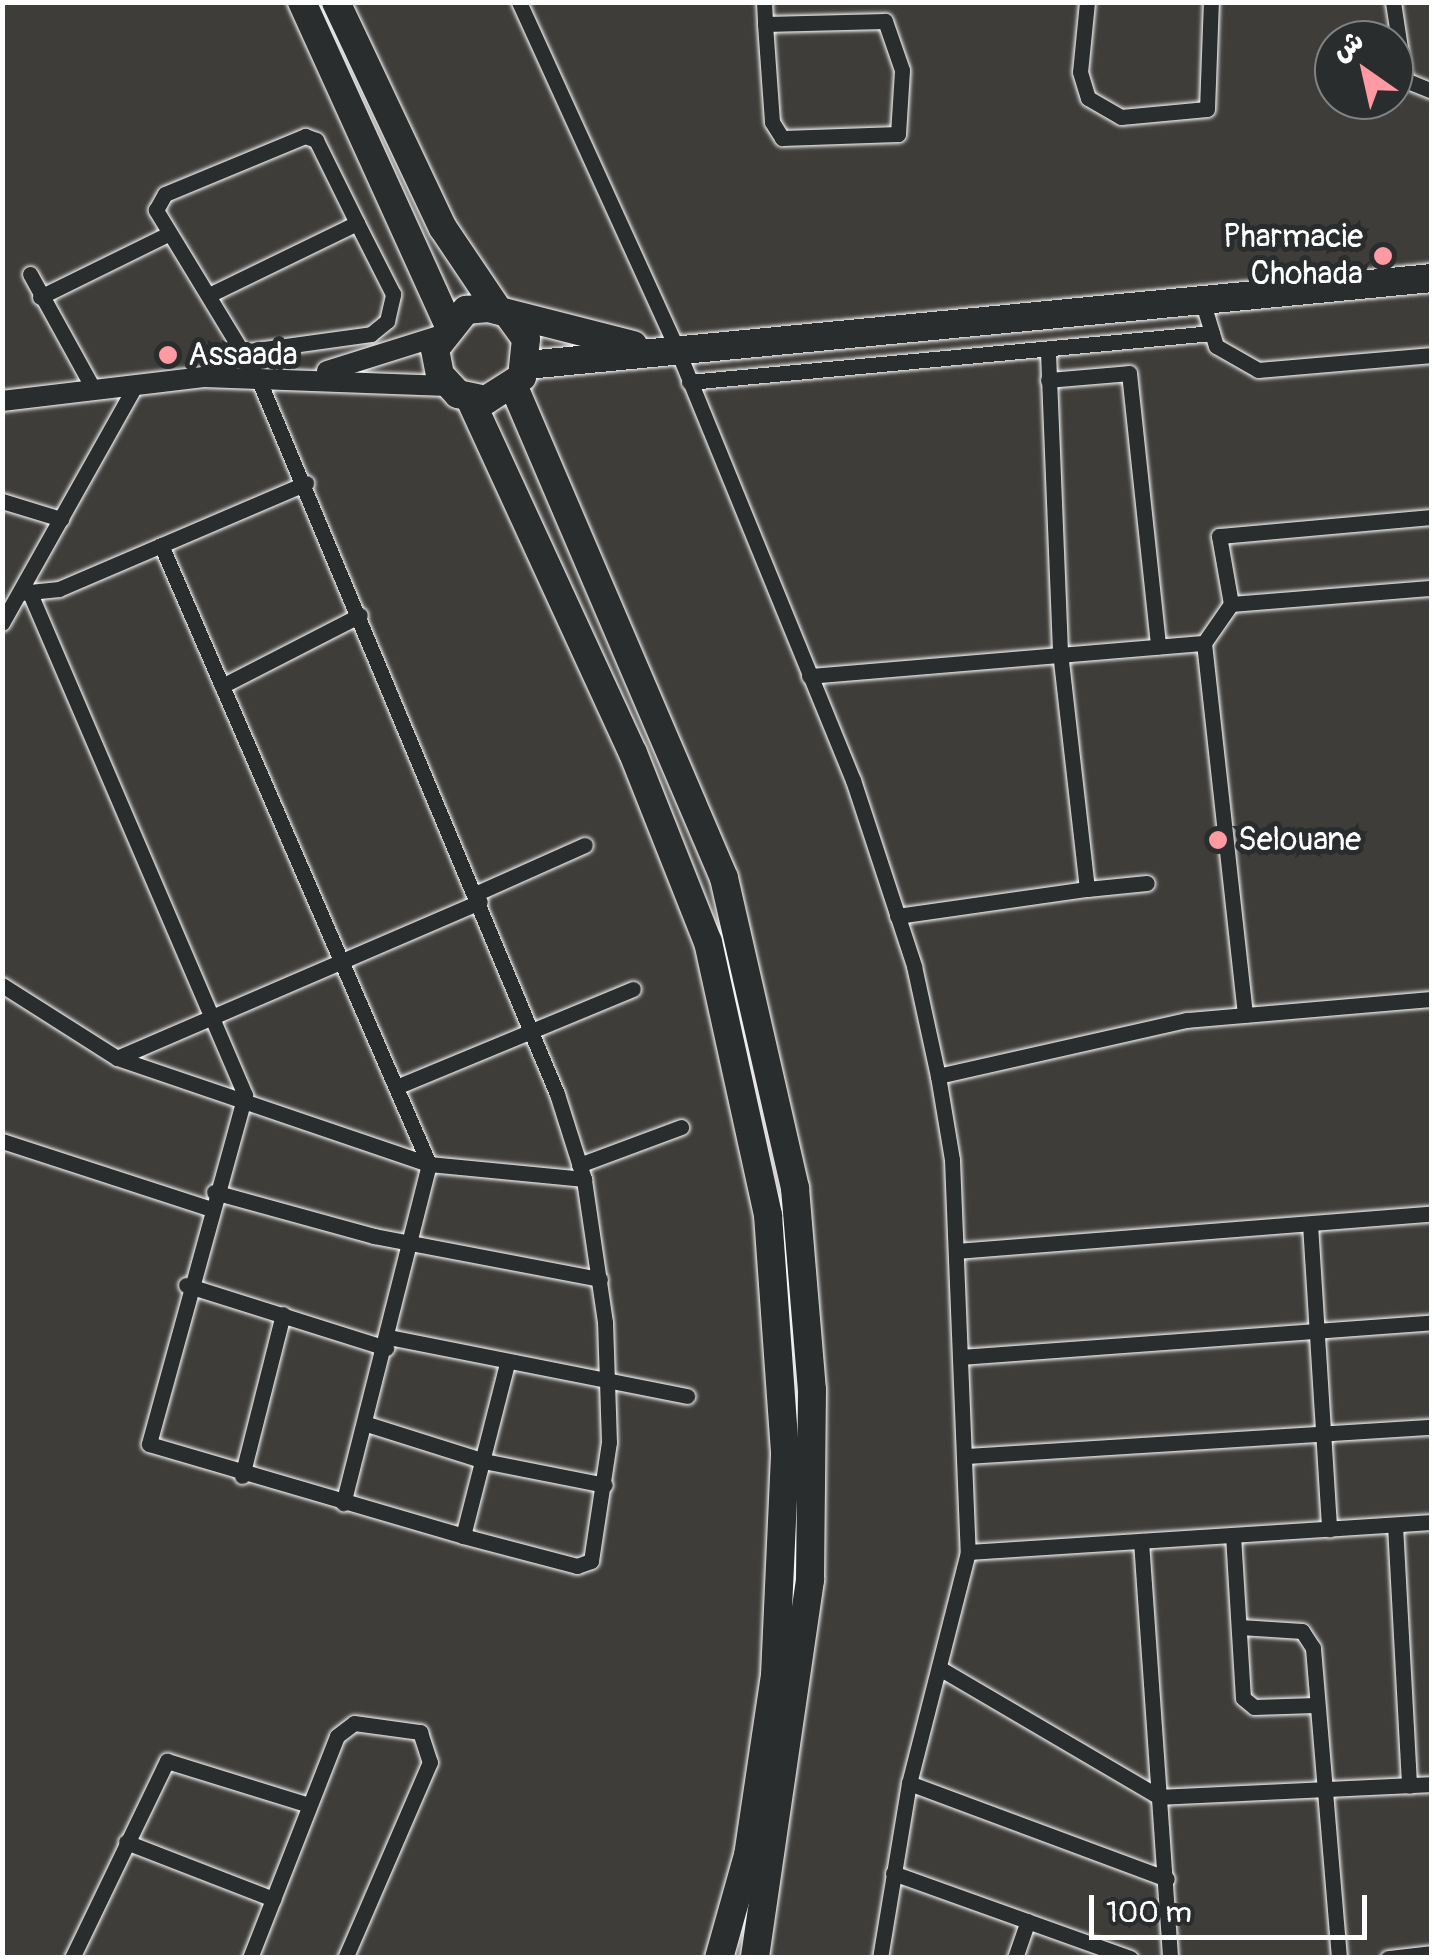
<!DOCTYPE html>
<html>
<head>
<meta charset="utf-8">
<style>
  body { margin:0 }
  #map { position:relative; width:1434px; height:1960px; overflow:hidden; background:#3e3d39; font-family:Pangolin,"Playpen Sans Arabic",sans-serif }
  div>[style] { position:absolute }
  .roads { filter:drop-shadow(0 0 2px #fff) drop-shadow(0 0 2px #fff) }
  .street>* { height:15px; margin:-7.5px; padding:0 7.5px; transform-origin:7.5px; border-radius:7.5px; background:#2a2d2e }
  .secondary>* { height:20px; margin:-10px; padding:0 10px; transform-origin:10px; border-radius:10px; background:#2a2d2e }
  .highway>* { height:28px; margin:-14px; padding:0 14px; transform-origin:14px; border-radius:14px; background:#2a2d2e }
  .dots>* { width:28px; height:28px; translate:-50% -50%; box-sizing:border-box; border:5px solid #2a2d2e; border-radius:50% }
  span { translate:-50% -50%; white-space:nowrap; text-align:center; line-height:1.15; -webkit-text-stroke:10px #2a2d2e; paint-order:stroke }
  .poi-label { font-size:32px; color:#fff }
  .right { translate:-100% -50%; text-align:right }
  .left { translate:0 -50%; text-align:left }
  .frame { position:absolute; inset:0; border:5px solid #fff; pointer-events:none }
  .north { position:absolute; left:1314px; top:20px; width:100px; height:100px; box-sizing:border-box; background:#2a2d2e; border:2px solid #7f8182; border-radius:50%; rotate:326deg; font-size:28px; font-weight:700; line-height:40px; text-align:center; color:#fff }
  .north::after { content:''; display:block; margin:auto; width:35px; height:45px; background:#ff9aa2; clip-path:polygon(50% 0,100% 100%,50% 72%,0 100%) }
  .scale { position:absolute; left:1089px; top:1895px; width:278px; height:45px; box-sizing:border-box; border:5px solid #fff; border-top:0; padding-left:12px; font-size:30px; line-height:35px; white-space:nowrap; color:#fff; -webkit-text-stroke:8px #2a2d2e; paint-order:stroke }
</style>
</head>
<body>
<div id="map">
  <div class="roads">
    <div class="street">
      <i style="left:519px;top:2px;width:381px;rotate:65.5deg"></i>
      <i style="left:677px;top:349px;width:466px;rotate:67.8deg"></i>
      <i style="left:853px;top:780px;width:196px;rotate:71.8deg"></i>
      <i style="left:914px;top:966px;width:113px;rotate:77.7deg"></i>
      <i style="left:938px;top:1076px;width:85px;rotate:80.5deg"></i>
      <i style="left:952px;top:1160px;width:392px;rotate:87.7deg"></i>
      <i style="left:968px;top:1552px;width:238px;rotate:104.3deg"></i>
      <i style="left:909px;top:1783px;width:177px;rotate:99.4deg"></i>
      <i style="left:764px;top:2px;width:22px;rotate:87deg"></i>
      <i style="left:765px;top:24px;width:98px;rotate:85.9deg"></i>
      <i style="left:772px;top:122px;width:19px;rotate:58deg"></i>
      <i style="left:782px;top:138px;width:116px;rotate:-2deg"></i>
      <i style="left:898px;top:134px;width:64px;rotate:-86.4deg"></i>
      <i style="left:902px;top:70px;width:52px;rotate:-109.1deg"></i>
      <i style="left:885px;top:21px;width:120px;rotate:178.6deg"></i>
      <i style="left:1087px;top:2px;width:70px;rotate:95.7deg"></i>
      <i style="left:1080px;top:72px;width:27px;rotate:73deg"></i>
      <i style="left:1088px;top:98px;width:38px;rotate:30deg"></i>
      <i style="left:1121px;top:117px;width:86px;rotate:-5.3deg"></i>
      <i style="left:1207px;top:109px;width:107px;rotate:-87.9deg"></i>
      <i style="left:1393px;top:2px;width:79px;rotate:81.3deg"></i>
      <i style="left:1405px;top:80px;width:29px;rotate:22deg"></i>
      <i style="left:30px;top:274px;width:130px;rotate:61.1deg"></i>
      <i style="left:40px;top:297px;width:143px;rotate:-26.2deg"></i>
      <i style="left:1202px;top:300px;width:48px;rotate:73.1deg"></i>
      <i style="left:1216px;top:346px;width:48px;rotate:29.7deg"></i>
      <i style="left:1258px;top:370px;width:175px;rotate:-4.9deg"></i>
      <i style="left:242px;top:352px;width:130px;rotate:-7.9deg"></i>
      <i style="left:371px;top:334px;width:21px;rotate:-39deg"></i>
      <i style="left:387px;top:321px;width:28px;rotate:-77deg"></i>
      <i style="left:393px;top:294px;width:80px;rotate:-116.9deg"></i>
      <i style="left:1048px;top:380px;width:81px;rotate:-4.9deg"></i>
      <i style="left:1129px;top:373px;width:275px;rotate:83.9deg"></i>
      <i style="left:689px;top:382px;width:525px;rotate:-5.35deg"></i>
      <i style="left:2px;top:501px;width:62px;rotate:17deg"></i>
      <i style="left:161px;top:545px;width:675px;rotate:66.59deg"></i>
      <i style="left:429px;top:1164px;width:350px;rotate:104.2deg"></i>
      <i style="left:20px;top:593px;width:39px;rotate:-6deg"></i>
      <i style="left:59px;top:589px;width:269px;rotate:-23.2deg"></i>
      <i style="left:32px;top:598px;width:541px;rotate:66.8deg"></i>
      <i style="left:245px;top:1095px;width:362px;rotate:105.4deg"></i>
      <i style="left:149px;top:1444px;width:327px;rotate:16.3deg"></i>
      <i style="left:463px;top:1536px;width:118px;rotate:14.7deg"></i>
      <i style="left:577px;top:1566px;width:15px;rotate:-20deg"></i>
      <i style="left:591px;top:1561px;width:120px;rotate:-81.4deg"></i>
      <i style="left:609px;top:1442px;width:120px;rotate:-91.9deg"></i>
      <i style="left:605px;top:1322px;width:145px;rotate:-98.4deg"></i>
      <i style="left:584px;top:1179px;width:89px;rotate:-107.6deg"></i>
      <i style="left:557px;top:1094px;width:776px;rotate:-112.67deg"></i>
      <i style="left:258px;top:378px;width:197px;rotate:-121.3deg"></i>
      <i style="left:156px;top:210px;width:18px;rotate:-61deg"></i>
      <i style="left:165px;top:194px;width:152px;rotate:-22.5deg"></i>
      <i style="left:305px;top:136px;width:12px;rotate:20deg"></i>
      <i style="left:316px;top:140px;width:93px;rotate:63.7deg"></i>
      <i style="left:357px;top:223px;width:160px;rotate:154.1deg"></i>
      <i style="left:1231px;top:604px;width:202px;rotate:-4.6deg"></i>
      <i style="left:2px;top:623px;width:276px;rotate:-60.7deg"></i>
      <i style="left:1204px;top:643px;width:47px;rotate:-55.3deg"></i>
      <i style="left:1231px;top:604px;width:69px;rotate:-100deg"></i>
      <i style="left:1219px;top:536px;width:214px;rotate:-5.1deg"></i>
      <i style="left:809px;top:676px;width:396px;rotate:-4.8deg"></i>
      <i style="left:1204px;top:643px;width:374px;rotate:83.7deg"></i>
      <i style="left:222px;top:686px;width:155px;rotate:-27.2deg"></i>
      <i style="left:1087px;top:889px;width:60px;rotate:-5.7deg"></i>
      <i style="left:477px;top:893px;width:118px;rotate:-24deg"></i>
      <i style="left:897px;top:916px;width:192px;rotate:-8.1deg"></i>
      <i style="left:1087px;top:889px;width:240px;rotate:-96.5deg"></i>
      <i style="left:1060px;top:651px;width:299px;rotate:-92.3deg"></i>
      <i style="left:2px;top:985px;width:136px;rotate:32.4deg"></i>
      <i style="left:117px;top:1058px;width:330px;rotate:18.8deg"></i>
      <i style="left:429px;top:1164px;width:156px;rotate:5.5deg"></i>
      <i style="left:117px;top:1058px;width:395px;rotate:-23.3deg"></i>
      <i style="left:938px;top:1076px;width:255px;rotate:-12.7deg"></i>
      <i style="left:1187px;top:1020px;width:246px;rotate:-4.9deg"></i>
      <i style="left:401px;top:1085px;width:251px;rotate:-22.5deg"></i>
      <i style="left:2px;top:1141px;width:217px;rotate:18deg"></i>
      <i style="left:579px;top:1165px;width:109px;rotate:-20.4deg"></i>
      <i style="left:214px;top:1192px;width:166px;rotate:15.4deg"></i>
      <i style="left:374px;top:1236px;width:230px;rotate:10.8deg"></i>
      <i style="left:1310px;top:1224px;width:306px;rotate:86.4deg"></i>
      <i style="left:957px;top:1251px;width:476px;rotate:-4.5deg"></i>
      <i style="left:186px;top:1285px;width:210px;rotate:17.5deg"></i>
      <i style="left:389px;top:1337px;width:304px;rotate:11.2deg"></i>
      <i style="left:961px;top:1357px;width:472px;rotate:-4.2deg"></i>
      <i style="left:367px;top:1424px;width:123px;rotate:17.5deg"></i>
      <i style="left:484px;top:1461px;width:123px;rotate:11.2deg"></i>
      <i style="left:966px;top:1456px;width:467px;rotate:-3.6deg"></i>
      <i style="left:242px;top:1476px;width:167px;rotate:-75.8deg"></i>
      <i style="left:1395px;top:1525px;width:261px;rotate:86.9deg"></i>
      <i style="left:1233px;top:1535px;width:163px;rotate:86.5deg"></i>
      <i style="left:1243px;top:1698px;width:14px;rotate:39deg"></i>
      <i style="left:1254px;top:1707px;width:61px;rotate:-1.9deg"></i>
      <i style="left:463px;top:1536px;width:179px;rotate:-75.7deg"></i>
      <i style="left:1141px;top:1541px;width:418px;rotate:86deg"></i>
      <i style="left:968px;top:1552px;width:465px;rotate:-3.7deg"></i>
      <i style="left:1240px;top:1627px;width:62px;rotate:3.7deg"></i>
      <i style="left:1302px;top:1631px;width:20px;rotate:57deg"></i>
      <i style="left:1313px;top:1648px;width:311px;rotate:85.2deg"></i>
      <i style="left:941px;top:1669px;width:253px;rotate:30.4deg"></i>
      <i style="left:1159px;top:1797px;width:273px;rotate:-2.7deg"></i>
      <i style="left:909px;top:1783px;width:275px;rotate:20.4deg"></i>
      <i style="left:126px;top:1842px;width:158px;rotate:21.2deg"></i>
      <i style="left:893px;top:1873px;width:252px;rotate:19.7deg"></i>
      <i style="left:72px;top:1958px;width:219px;rotate:-64.3deg"></i>
      <i style="left:167px;top:1761px;width:149px;rotate:17.2deg"></i>
      <i style="left:250px;top:1958px;width:238px;rotate:-68.6deg"></i>
      <i style="left:337px;top:1736px;width:21px;rotate:-37deg"></i>
      <i style="left:354px;top:1723px;width:67px;rotate:7.8deg"></i>
      <i style="left:420px;top:1732px;width:32px;rotate:72deg"></i>
      <i style="left:430px;top:1762px;width:214px;rotate:113.4deg"></i>
      <i style="left:1015px;top:1958px;width:39px;rotate:-71deg"></i>
      <i style="left:1388px;top:1958px;width:44px;rotate:-6.5deg"></i>
    </div>
    <div class="secondary">
      <i style="left:327px;top:371px;width:117px;rotate:-17.4deg"></i>
      <i style="left:2px;top:401px;width:203px;rotate:-6.8deg"></i>
      <i style="left:204px;top:377px;width:243px;rotate:2.1deg"></i>
    </div>
    <div class="highway">
      <i style="left:302px;top:2px;width:351px;rotate:65.6deg"></i>
      <i style="left:336px;top:2px;width:250px;rotate:64.7deg"></i>
      <i style="left:443px;top:228px;width:99px;rotate:56.1deg"></i>
      <i style="left:510px;top:317px;width:27px;rotate:54deg"></i>
      <i style="left:526px;top:339px;width:38px;rotate:96deg"></i>
      <i style="left:522px;top:377px;width:43px;rotate:147.4deg"></i>
      <i style="left:486px;top:400px;width:29px;rotate:-168deg"></i>
      <i style="left:458px;top:394px;width:26px;rotate:-133deg"></i>
      <i style="left:440px;top:375px;width:26px;rotate:-101deg"></i>
      <i style="left:435px;top:349px;width:50px;rotate:-51.5deg"></i>
      <i style="left:466px;top:310px;width:22px;rotate:-5deg"></i>
      <i style="left:488px;top:308px;width:150px;rotate:14.3deg"></i>
      <i style="left:527px;top:365px;width:909px;rotate:-5.49deg"></i>
      <i style="left:514px;top:387px;width:534px;rotate:66.84deg"></i>
      <i style="left:724px;top:878px;width:318px;rotate:77.1deg"></i>
      <i style="left:795px;top:1188px;width:203px;rotate:85.2deg"></i>
      <i style="left:812px;top:1390px;width:190px;rotate:90.6deg"></i>
      <i style="left:810px;top:1580px;width:382px;rotate:98.3deg"></i>
      <i style="left:470px;top:399px;width:390px;rotate:65.3deg"></i>
      <i style="left:633px;top:753px;width:203px;rotate:68.4deg"></i>
      <i style="left:708px;top:942px;width:280px;rotate:77.6deg"></i>
      <i style="left:768px;top:1215px;width:241px;rotate:85.9deg"></i>
      <i style="left:785px;top:1455px;width:220px;rotate:92.6deg"></i>
      <i style="left:775px;top:1675px;width:182px;rotate:98.5deg"></i>
      <i style="left:748px;top:1855px;width:107px;rotate:105.7deg"></i>
    </div>
  </div>
  <div class="dots">
    <i style="left:1383px;top:256px;background:#ff9aa2"></i>
    <i style="left:168px;top:355px;background:#ff9aa2"></i>
    <i style="left:1218px;top:840px;background:#ff9aa2"></i>
  </div>
  <div class="poi-label">
    <span class="right" style="left:1363px;top:256px">Pharmacie<br>Chohada</span>
    <span class="left" style="left:188px;top:355px">Assaada</span>
    <span class="left" style="left:1238px;top:840px">Selouane</span>
  </div>
  <div class="frame"></div>
  <div class="north">ش</div>
  <div class="scale">100 m</div>
</div>
</body>
</html>
